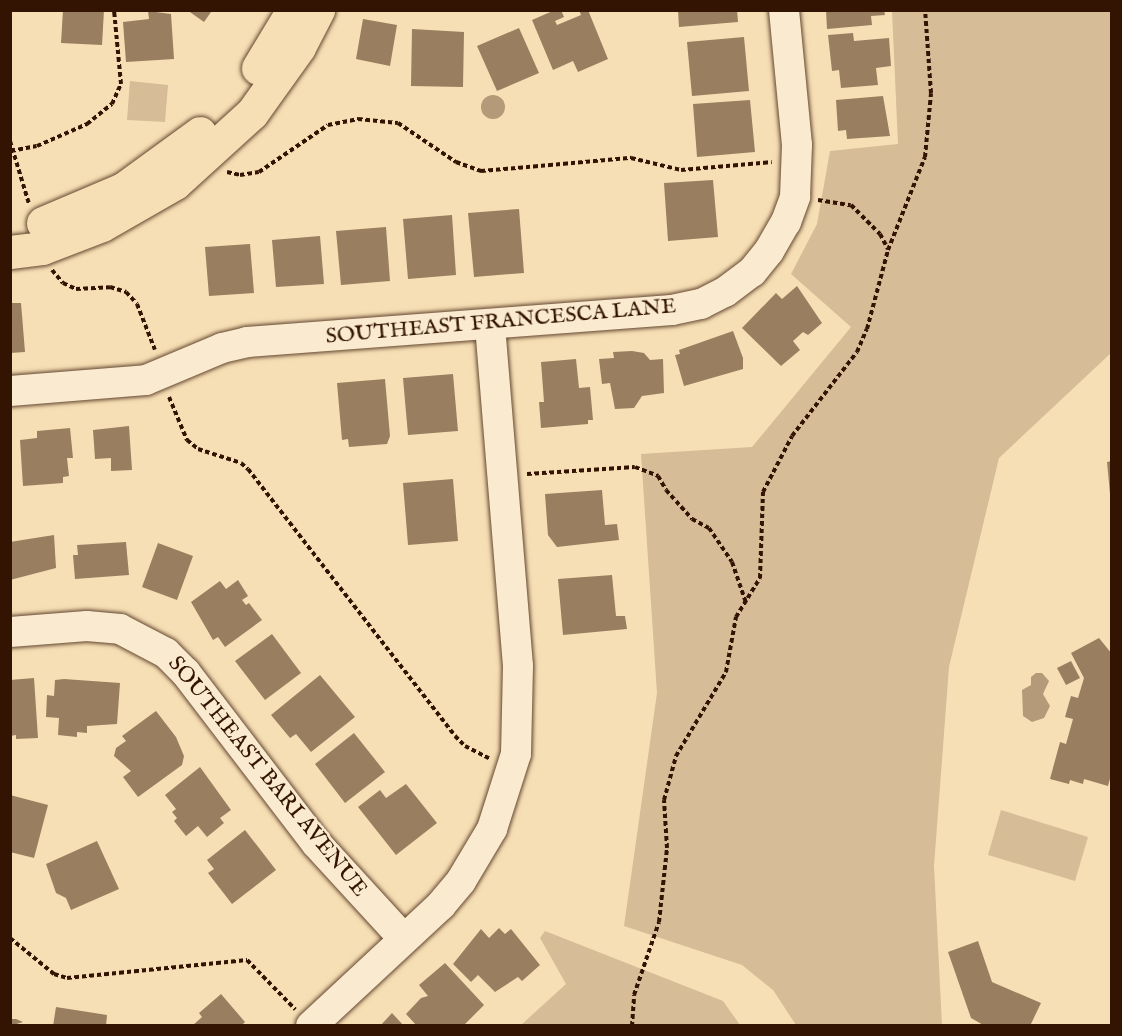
<!DOCTYPE html>
<html>
<head>
<meta charset="utf-8">
<style>
  body { margin:0 }
  #map { position:relative; width:1122px; height:1036px; overflow:hidden; background:#f7dfb5; font-family:"IM FELL English",serif }
  div>[style] { position:absolute }
  .green>* { inset:0; background:#d6bc97 }
  .water>* { inset:0; background:#b49a78 }
  .round { border-radius:50% }
  .building>* { inset:0; background:#997e60 }
  .path>* { height:4px; margin-top:-2px; transform-origin:0; background:repeating-linear-gradient(90deg,#331403 0 4.5px,transparent 0 7.5px) }
  .roads { filter:drop-shadow(0 0 2px #644730) drop-shadow(0 0 2px #644730) }
  .minor>* { height:30px; margin:-15px; padding:0 15px; transform-origin:15px; border-radius:15px; background:#faeacf }
  .major>* { height:33px; margin:-16.5px; padding:0 16.5px; transform-origin:16.5px; border-radius:16.5px; background:#f7dfb5 }
  span { translate:-50% -50%; white-space:nowrap; text-align:center; line-height:1.15; -webkit-text-stroke:5px #faeacf; paint-order:stroke }
  .street-label { font-size:22px; color:#331403 }
  .frame { position:absolute; inset:0; border:12px solid #331403; pointer-events:none }
</style>
</head>
<body>
<div id="map">
  <div class="green">
    <i style="clip-path:polygon(892px 11px,1111px 11px,1111px 353px,999px 458px,949px 667px,934px 866px,942px 1025px,796px 1025px,773px 990px,742px 965px,624px 926px,657px 693px,641px 454px,752px 447px,851px 327px,791px 274px,817px 224px,830px 151px,898px 144px)"></i>
    <i style="clip-path:polygon(130px 81px,168px 85px,165px 122px,127px 120px)"></i>
    <i style="clip-path:polygon(1001px 810px,1088px 837px,1075px 881px,988px 855px)"></i>
    <i style="clip-path:polygon(545px 931px,723px 1001px,740px 1025px,521px 1025px,566px 984px,540px 938px)"></i>
  </div>
  <div class="water">
    <i class="round" style="left:481px;top:95px;width:24px;height:24px"></i>
    <i style="clip-path:polygon(1036px 673px,1042px 673px,1049px 681px,1043px 694px,1050px 706px,1044px 718px,1032px 722px,1023px 716px,1022px 690px,1031px 685px,1031px 677px)"></i>
  </div>
  <div class="building">
    <i style="clip-path:polygon(63px 10px,104px 10px,102px 45px,61px 43px)"></i>
    <i style="clip-path:polygon(187px 10px,208px 10px,211px 12px,204px 22px)"></i>
    <i style="clip-path:polygon(555px 10px,561px 10px,564px 17px,555px 21px,557px 25px,581px 15px,579px 10px,588px 10px,608px 59px,578px 72px,573px 61px,553px 70px,532px 20px)"></i>
    <i style="clip-path:polygon(678px 10px,737px 10px,738px 22px,679px 27px)"></i>
    <i style="clip-path:polygon(826px 10px,884px 10px,885px 15px,871px 16px,872px 25px,827px 29px)"></i>
    <i style="clip-path:polygon(148px 11px,171px 14px,174px 59px,126px 62px,123px 22px,149px 19px)"></i>
    <i style="clip-path:polygon(363px 19px,397px 25px,390px 66px,356px 59px)"></i>
    <i style="clip-path:polygon(519px 28px,539px 73px,497px 91px,477px 46px)"></i>
    <i style="clip-path:polygon(412px 29px,464px 32px,463px 87px,411px 86px)"></i>
    <i style="clip-path:polygon(853px 33px,854px 41px,889px 38px,891px 66px,876px 68px,878px 85px,841px 88px,839px 70px,832px 71px,828px 35px)"></i>
    <i style="clip-path:polygon(744px 37px,749px 91px,692px 96px,687px 42px)"></i>
    <i style="clip-path:polygon(883px 96px,890px 136px,847px 139px,846px 130px,838px 131px,836px 100px)"></i>
    <i style="clip-path:polygon(750px 100px,755px 152px,697px 157px,693px 104px)"></i>
    <i style="clip-path:polygon(713px 180px,718px 237px,668px 241px,664px 183px)"></i>
    <i style="clip-path:polygon(519px 209px,524px 273px,474px 277px,468px 213px)"></i>
    <i style="clip-path:polygon(452px 215px,456px 275px,408px 279px,403px 219px)"></i>
    <i style="clip-path:polygon(386px 227px,390px 281px,341px 285px,336px 231px)"></i>
    <i style="clip-path:polygon(320px 236px,324px 284px,276px 287px,272px 240px)"></i>
    <i style="clip-path:polygon(250px 244px,254px 293px,209px 296px,205px 247px)"></i>
    <i style="clip-path:polygon(797px 286px,822px 323px,808px 335px,803px 332px,793px 341px,800px 350px,781px 366px,742px 328px,776px 293px,782px 299px)"></i>
    <i style="clip-path:polygon(10px 303px,21px 303px,25px 352px,10px 353px)"></i>
    <i style="clip-path:polygon(733px 331px,743px 358px,743px 369px,684px 386px,675px 355px,680px 354px,679px 350px)"></i>
    <i style="clip-path:polygon(632px 351px,644px 353px,650px 360px,663px 359px,664px 393px,642px 396px,634px 408px,615px 409px,610px 383px,602px 384px,599px 359px,614px 358px,613px 352px)"></i>
    <i style="clip-path:polygon(576px 359px,579px 388px,590px 387px,593px 420px,588px 420px,588px 424px,541px 428px,539px 402px,544px 402px,541px 362px)"></i>
    <i style="clip-path:polygon(453px 374px,458px 431px,408px 435px,403px 378px)"></i>
    <i style="clip-path:polygon(385px 379px,390px 436px,387px 444px,349px 447px,348px 439px,342px 440px,337px 383px)"></i>
    <i style="clip-path:polygon(129px 426px,132px 470px,111px 471px,111px 458px,95px 459px,93px 430px)"></i>
    <i style="clip-path:polygon(70px 428px,73px 458px,67px 458px,69px 476px,63px 477px,63px 483px,23px 486px,20px 440px,37px 438px,37px 431px)"></i>
    <i style="clip-path:polygon(1112px 461px,1112px 494px,1110px 494px,1107px 462px)"></i>
    <i style="clip-path:polygon(453px 479px,458px 541px,408px 545px,403px 483px)"></i>
    <i style="clip-path:polygon(602px 490px,605px 525px,617px 524px,619px 540px,557px 547px,548px 535px,545px 494px)"></i>
    <i style="clip-path:polygon(54px 535px,56px 568px,10px 580px,10px 542px)"></i>
    <i style="clip-path:polygon(126px 542px,129px 575px,75px 579px,73px 555px,78px 555px,77px 545px)"></i>
    <i style="clip-path:polygon(158px 543px,193px 556px,177px 600px,142px 587px)"></i>
    <i style="clip-path:polygon(612px 575px,616px 616px,625px 616px,627px 629px,563px 635px,558px 579px)"></i>
    <i style="clip-path:polygon(238px 580px,248px 596px,242px 600px,246px 605px,249px 603px,262px 620px,225px 647px,218px 637px,213px 640px,191px 602px,220px 581px,226px 589px)"></i>
    <i style="clip-path:polygon(272px 634px,301px 673px,265px 700px,235px 661px)"></i>
    <i style="clip-path:polygon(1099px 638px,1112px 654px,1112px 771px,1108px 786px,1084px 779px,1083px 784px,1070px 780px,1069px 784px,1050px 779px,1060px 742px,1066px 744px,1073px 719px,1065px 717px,1071px 696px,1078px 698px,1084px 678px,1071px 653px)"></i>
    <i style="clip-path:polygon(1071px 661px,1080px 678px,1066px 685px,1057px 668px)"></i>
    <i style="clip-path:polygon(320px 675px,355px 717px,311px 752px,296px 734px,290px 738px,271px 715px)"></i>
    <i style="clip-path:polygon(34px 678px,38px 738px,16px 739px,16px 735px,10px 736px,10px 680px)"></i>
    <i style="clip-path:polygon(64px 679px,120px 683px,117px 724px,87px 726px,87px 733px,77px 732px,77px 737px,58px 735px,59px 718px,46px 717px,47px 695px,54px 696px,55px 680px)"></i>
    <i style="clip-path:polygon(156px 711px,176px 737px,184px 756px,182px 765px,138px 797px,123px 777px,131px 771px,114px 756px,116px 748px,126px 741px,122px 736px)"></i>
    <i style="clip-path:polygon(354px 733px,385px 772px,345px 803px,315px 764px)"></i>
    <i style="clip-path:polygon(200px 767px,231px 810px,220px 818px,224px 823px,207px 837px,198px 826px,186px 836px,174px 821px,177px 818px,172px 812px,176px 809px,165px 795px)"></i>
    <i style="clip-path:polygon(406px 784px,437px 823px,396px 855px,358px 807px,380px 790px,386px 798px)"></i>
    <i style="clip-path:polygon(10px 795px,48px 805px,34px 858px,10px 852px)"></i>
    <i style="clip-path:polygon(245px 830px,276px 870px,232px 904px,208px 873px,214px 869px,207px 860px)"></i>
    <i style="clip-path:polygon(97px 841px,119px 889px,71px 910px,66px 898px,56px 893px,46px 864px)"></i>
    <i style="clip-path:polygon(499px 928px,505px 934px,511px 929px,540px 965px,522px 981px,518px 977px,495px 992px,478px 975px,471px 982px,453px 964px,481px 929px,489px 938px)"></i>
    <i style="clip-path:polygon(978px 941px,992px 982px,1041px 1003px,1030px 1026px,985px 1026px,971px 1018px,948px 952px)"></i>
    <i style="clip-path:polygon(445px 963px,484px 1005px,463px 1026px,417px 1026px,406px 1014px,421px 998px,428px 996px,419px 985px)"></i>
    <i style="clip-path:polygon(221px 994px,245px 1022px,241px 1026px,192px 1026px,202px 1017px,199px 1013px)"></i>
    <i style="clip-path:polygon(56px 1007px,107px 1015px,106px 1026px,53px 1026px)"></i>
    <i style="clip-path:polygon(392px 1013px,404px 1026px,380px 1026px)"></i>
    <i style="clip-path:polygon(10px 1019px,16px 1019px,23px 1022px,10px 1026px)"></i>
  </div>
  <div class="path">
    <i style="left:10px;top:141px;width:66px;rotate:73.2deg"></i>
    <i style="left:11px;top:151px;width:26px;rotate:-11deg"></i>
    <i style="left:37px;top:146px;width:55px;rotate:-23.7deg"></i>
    <i style="left:87px;top:124px;width:32px;rotate:-39deg"></i>
    <i style="left:112px;top:104px;width:22px;rotate:-66deg"></i>
    <i style="left:121px;top:84px;width:74px;rotate:-95.4deg"></i>
    <i style="left:227px;top:172px;width:13px;rotate:13deg"></i>
    <i style="left:240px;top:175px;width:19px;rotate:-9deg"></i>
    <i style="left:259px;top:172px;width:83px;rotate:-34.3deg"></i>
    <i style="left:328px;top:125px;width:31px;rotate:-11deg"></i>
    <i style="left:358px;top:119px;width:40px;rotate:5.7deg"></i>
    <i style="left:398px;top:123px;width:70px;rotate:33.9deg"></i>
    <i style="left:456px;top:162px;width:27px;rotate:20deg"></i>
    <i style="left:481px;top:171px;width:151px;rotate:-5deg"></i>
    <i style="left:631px;top:158px;width:51px;rotate:13.5deg"></i>
    <i style="left:681px;top:170px;width:91px;rotate:-5deg"></i>
    <i style="left:818px;top:200px;width:33px;rotate:9deg"></i>
    <i style="left:851px;top:205px;width:41px;rotate:45deg"></i>
    <i style="left:880px;top:234px;width:17px;rotate:62deg"></i>
    <i style="left:52px;top:270px;width:17px;rotate:50deg"></i>
    <i style="left:63px;top:283px;width:14px;rotate:25deg"></i>
    <i style="left:76px;top:289px;width:34px;rotate:-3deg"></i>
    <i style="left:110px;top:287px;width:17px;rotate:17deg"></i>
    <i style="left:126px;top:292px;width:16px;rotate:47deg"></i>
    <i style="left:137px;top:304px;width:49px;rotate:68.6deg"></i>
    <i style="left:169px;top:397px;width:47px;rotate:67.3deg"></i>
    <i style="left:187px;top:440px;width:14px;rotate:39deg"></i>
    <i style="left:198px;top:449px;width:45px;rotate:18deg"></i>
    <i style="left:241px;top:463px;width:9px;rotate:41deg"></i>
    <i style="left:248px;top:469px;width:338px;rotate:52.2deg"></i>
    <i style="left:455px;top:736px;width:14px;rotate:45deg"></i>
    <i style="left:465px;top:746px;width:29px;rotate:27deg"></i>
    <i style="left:527px;top:474px;width:108px;rotate:-3.7deg"></i>
    <i style="left:635px;top:467px;width:25px;rotate:21deg"></i>
    <i style="left:658px;top:476px;width:16px;rotate:60deg"></i>
    <i style="left:666px;top:490px;width:39px;rotate:48deg"></i>
    <i style="left:692px;top:519px;width:19px;rotate:28deg"></i>
    <i style="left:709px;top:528px;width:41px;rotate:55.9deg"></i>
    <i style="left:732px;top:562px;width:43px;rotate:71.1deg"></i>
    <i style="left:10px;top:938px;width:57px;rotate:39.3deg"></i>
    <i style="left:54px;top:974px;width:14px;rotate:17deg"></i>
    <i style="left:67px;top:978px;width:181px;rotate:-5.7deg"></i>
    <i style="left:247px;top:960px;width:69px;rotate:45.6deg"></i>
    <i style="left:632px;top:1026px;width:31px;rotate:-86deg"></i>
    <i style="left:634px;top:995px;width:77px;rotate:-71.1deg"></i>
    <i style="left:659px;top:922px;width:74px;rotate:-83.8deg"></i>
    <i style="left:667px;top:848px;width:48px;rotate:-93.6deg"></i>
    <i style="left:664px;top:800px;width:46px;rotate:-74.7deg"></i>
    <i style="left:676px;top:756px;width:98px;rotate:-59.2deg"></i>
    <i style="left:726px;top:672px;width:56px;rotate:-79.7deg"></i>
    <i style="left:736px;top:617px;width:46px;rotate:-58.4deg"></i>
    <i style="left:760px;top:578px;width:86px;rotate:-88deg"></i>
    <i style="left:763px;top:492px;width:63px;rotate:-62.6deg"></i>
    <i style="left:792px;top:436px;width:106px;rotate:-52.3deg"></i>
    <i style="left:857px;top:352px;width:25px;rotate:-67deg"></i>
    <i style="left:867px;top:329px;width:82px;rotate:-75.1deg"></i>
    <i style="left:888px;top:250px;width:100px;rotate:-68.3deg"></i>
    <i style="left:925px;top:157px;width:64px;rotate:-84.6deg"></i>
    <i style="left:931px;top:93px;width:83px;rotate:-94.1deg"></i>
  </div>
  <div class="roads">
    <div class="minor">
      <i style="left:10px;top:391px;width:136px;rotate:-4.6deg"></i>
      <i style="left:146px;top:380px;width:82px;rotate:-22.8deg"></i>
      <i style="left:222px;top:348px;width:26px;rotate:-13deg"></i>
      <i style="left:247px;top:342px;width:426px;rotate:-4.3deg"></i>
      <i style="left:672px;top:310px;width:30px;rotate:-12deg"></i>
      <i style="left:701px;top:304px;width:27px;rotate:-27deg"></i>
      <i style="left:725px;top:292px;width:34px;rotate:-37deg"></i>
      <i style="left:752px;top:272px;width:27px;rotate:-51deg"></i>
      <i style="left:769px;top:251px;width:34px;rotate:-60deg"></i>
      <i style="left:786px;top:222px;width:27px;rotate:-70deg"></i>
      <i style="left:795px;top:197px;width:52px;rotate:-87.8deg"></i>
      <i style="left:797px;top:145px;width:136px;rotate:-95.5deg"></i>
      <i style="left:10px;top:632px;width:77px;rotate:-4.5deg"></i>
      <i style="left:87px;top:626px;width:33px;rotate:5deg"></i>
      <i style="left:120px;top:629px;width:52px;rotate:27.6deg"></i>
      <i style="left:166px;top:653px;width:28px;rotate:45deg"></i>
      <i style="left:186px;top:673px;width:214px;rotate:52.6deg"></i>
      <i style="left:316px;top:843px;width:130px;rotate:47.5deg"></i>
      <i style="left:311px;top:1026px;width:178px;rotate:-42.9deg"></i>
      <i style="left:441px;top:905px;width:31px;rotate:-50deg"></i>
      <i style="left:461px;top:881px;width:61px;rotate:-59.2deg"></i>
      <i style="left:492px;top:829px;width:79px;rotate:-72.3deg"></i>
      <i style="left:516px;top:754px;width:88px;rotate:-88.7deg"></i>
      <i style="left:518px;top:666px;width:343px;rotate:-94.7deg"></i>
    </div>
    <div class="major">
      <i style="left:258px;top:68px;width:68px;rotate:-58.9deg"></i>
      <i style="left:43px;top:223px;width:87px;rotate:-23deg"></i>
      <i style="left:123px;top:189px;width:95px;rotate:-36deg"></i>
      <i style="left:10px;top:252px;width:32px;rotate:-7deg"></i>
      <i style="left:42px;top:248px;width:64px;rotate:-21deg"></i>
      <i style="left:102px;top:225px;width:84px;rotate:-29.9deg"></i>
      <i style="left:175px;top:183px;width:104px;rotate:-42.3deg"></i>
      <i style="left:252px;top:113px;width:81px;rotate:-54.5deg"></i>
      <i style="left:299px;top:47px;width:42px;rotate:-62.8deg"></i>
    </div>
  </div>
  <div class="street-label">
    <span style="left:501px;top:322px;rotate:-5deg">SOUTHEAST FRANCESCA LANE</span>
    <span style="left:267px;top:777px;rotate:51deg">SOUTHEAST BARI AVENUE</span>
  </div>
  <div class="frame"></div>
</div>
</body>
</html>
